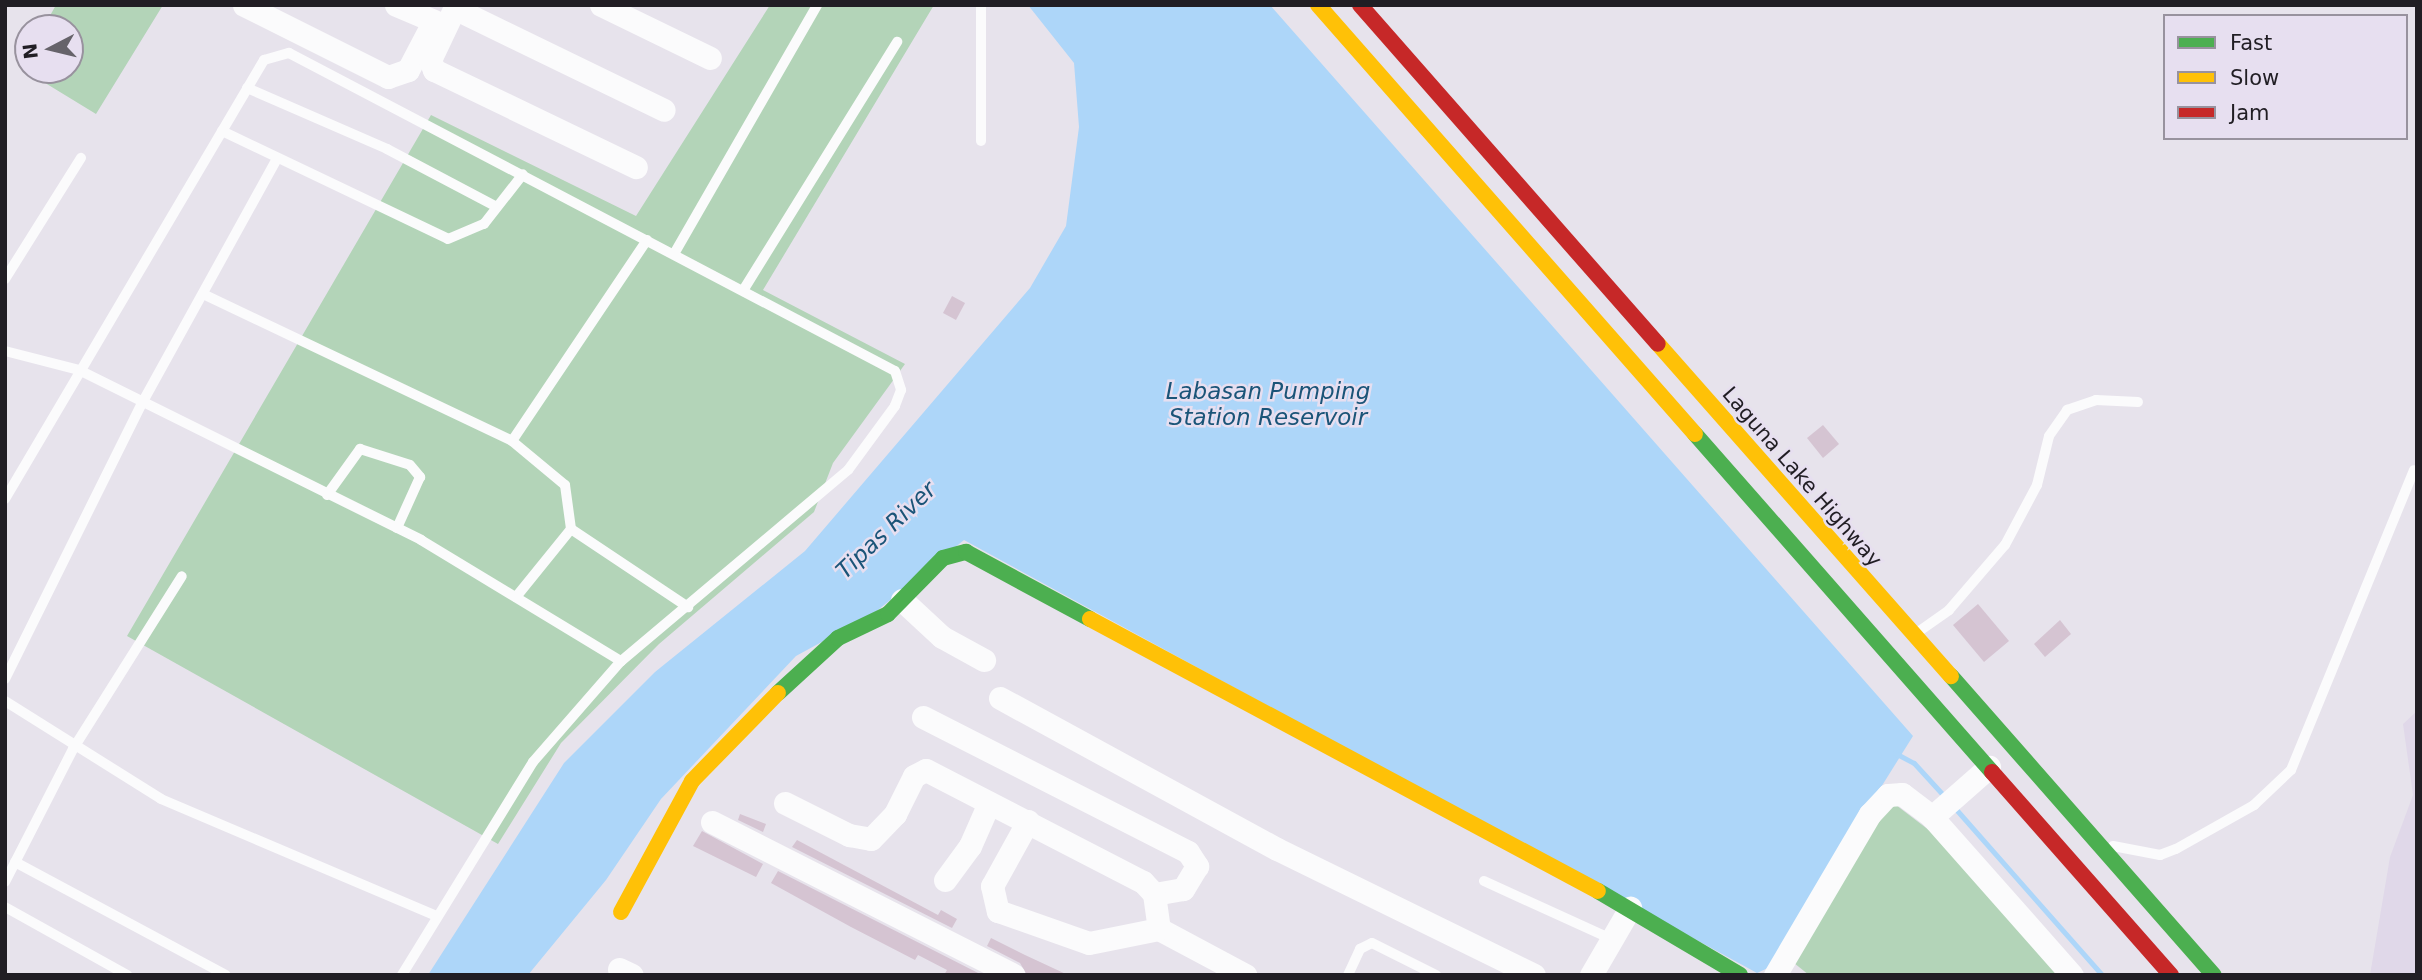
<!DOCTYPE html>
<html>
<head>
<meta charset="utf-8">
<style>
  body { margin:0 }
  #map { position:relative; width:2422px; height:980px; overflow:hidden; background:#e7e3ec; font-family:"DejaVu Sans",sans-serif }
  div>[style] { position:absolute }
  .built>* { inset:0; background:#e0d8e9 }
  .green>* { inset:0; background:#b3d4b8 }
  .water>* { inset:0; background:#add6f9 }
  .stream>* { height:5px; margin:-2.5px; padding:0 2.5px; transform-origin:2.5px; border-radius:2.5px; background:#add6f9 }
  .building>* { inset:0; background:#d5c4d2 }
  .lane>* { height:10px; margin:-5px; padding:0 5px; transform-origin:5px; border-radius:5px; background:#fbfbfc }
  .street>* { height:23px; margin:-11.5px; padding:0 11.5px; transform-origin:11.5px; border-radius:11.5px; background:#fbfbfc }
  .fast>* { height:16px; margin:-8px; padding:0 8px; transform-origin:8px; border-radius:8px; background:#4caf50 }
  .slow>* { height:16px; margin:-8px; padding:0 8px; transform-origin:8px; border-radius:8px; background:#ffc107 }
  .jam>* { height:16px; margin:-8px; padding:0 8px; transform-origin:8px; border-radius:8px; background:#c62828 }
  span { translate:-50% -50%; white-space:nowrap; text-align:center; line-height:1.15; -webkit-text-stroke:5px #e7dff0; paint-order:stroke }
  .street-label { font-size:21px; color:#211e24 }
  .water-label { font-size:23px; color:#1a5478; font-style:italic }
  .frame { position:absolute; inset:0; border:7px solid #211e24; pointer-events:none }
  .legend { position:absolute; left:2163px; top:14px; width:245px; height:126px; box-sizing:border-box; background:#e7dff0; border:2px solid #98929e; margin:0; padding:9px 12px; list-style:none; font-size:21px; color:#211e24 }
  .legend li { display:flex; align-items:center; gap:14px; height:35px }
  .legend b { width:35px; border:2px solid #98929e }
  .north { position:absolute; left:14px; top:14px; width:70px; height:70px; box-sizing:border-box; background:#e7dff0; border:2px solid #98929e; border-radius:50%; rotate:263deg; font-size:19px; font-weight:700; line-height:28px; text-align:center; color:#211e24 }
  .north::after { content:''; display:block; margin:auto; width:24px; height:32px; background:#66636a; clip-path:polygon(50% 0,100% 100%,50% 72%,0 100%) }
</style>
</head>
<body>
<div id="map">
  <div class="built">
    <i style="clip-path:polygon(2417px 711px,2417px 975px,2370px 975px,2390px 857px,2413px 795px,2403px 724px)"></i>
  </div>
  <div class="green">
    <i style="clip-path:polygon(56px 5px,163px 5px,96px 114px,19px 67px,28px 52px,28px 70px,70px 70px,70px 28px,43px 28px)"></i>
    <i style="clip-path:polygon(770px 5px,934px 5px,763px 290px,905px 364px,833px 463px,814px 512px,659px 644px,561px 743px,498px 844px,127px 636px,431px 115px,636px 216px)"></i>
    <i style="clip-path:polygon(1896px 805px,1938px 837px,2062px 975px,1809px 975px,1794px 963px,1885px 808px)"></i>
  </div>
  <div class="water">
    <i style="clip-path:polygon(1028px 5px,1270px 5px,1913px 736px,1768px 968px,1757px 973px,964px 540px,873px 614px,796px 656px,661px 799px,606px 880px,528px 975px,428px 975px,564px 763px,655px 672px,805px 551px,1030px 288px,1066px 226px,1079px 127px,1074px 63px)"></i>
  </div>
  <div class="stream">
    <i style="left:1895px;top:753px;width:21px;rotate:28deg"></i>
    <i style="left:1914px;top:763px;width:46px;rotate:47.6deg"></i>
    <i style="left:1954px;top:807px;width:224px;rotate:48.6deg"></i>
  </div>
  <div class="building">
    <i style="clip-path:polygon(952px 296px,965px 303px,956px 320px,943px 313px)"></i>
    <i style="clip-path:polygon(1823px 425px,1839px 444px,1823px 458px,1807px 438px)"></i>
    <i style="clip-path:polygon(1978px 604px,2009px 641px,1984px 662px,1953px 625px)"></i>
    <i style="clip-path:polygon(2060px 620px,2071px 634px,2045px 657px,2034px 644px)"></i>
    <i style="clip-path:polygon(740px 814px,766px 824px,763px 832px,738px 820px)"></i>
    <i style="clip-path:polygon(702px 831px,763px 864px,756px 877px,693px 846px)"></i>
    <i style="clip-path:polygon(797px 840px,938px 915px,941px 910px,957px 919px,952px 928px,792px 847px)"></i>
    <i style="clip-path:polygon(778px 871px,982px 975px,944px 975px,947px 970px,918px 955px,915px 960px,851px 927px,771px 883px)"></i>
    <i style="clip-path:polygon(991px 938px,1025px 955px,1068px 975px,1027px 975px,1020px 963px,987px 946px)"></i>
  </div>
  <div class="lane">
    <i style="left:981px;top:5px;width:136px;rotate:90deg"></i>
    <i style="left:247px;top:88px;width:153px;rotate:23.5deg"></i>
    <i style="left:387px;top:149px;width:124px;rotate:27.8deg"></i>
    <i style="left:222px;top:131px;width:250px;rotate:25.5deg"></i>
    <i style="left:448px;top:239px;width:39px;rotate:-23deg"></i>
    <i style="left:484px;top:224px;width:63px;rotate:-52deg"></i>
    <i style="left:647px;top:240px;width:242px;rotate:123.9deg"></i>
    <i style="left:512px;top:441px;width:69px;rotate:39.7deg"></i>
    <i style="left:565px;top:485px;width:44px;rotate:82.2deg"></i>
    <i style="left:571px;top:529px;width:141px;rotate:33.7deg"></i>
    <i style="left:674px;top:254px;width:287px;rotate:-60.1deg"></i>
    <i style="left:5px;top:279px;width:143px;rotate:-57.9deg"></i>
    <i style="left:744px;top:289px;width:291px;rotate:-58.2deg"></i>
    <i style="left:203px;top:294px;width:342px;rotate:25.4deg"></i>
    <i style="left:5px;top:351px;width:76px;rotate:14.4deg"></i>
    <i style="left:79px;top:370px;width:382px;rotate:26.4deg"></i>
    <i style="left:421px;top:540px;width:234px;rotate:31.2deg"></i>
    <i style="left:327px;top:495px;width:57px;rotate:-54.3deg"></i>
    <i style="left:360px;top:449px;width:52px;rotate:17.7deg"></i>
    <i style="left:410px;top:465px;width:16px;rotate:50deg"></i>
    <i style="left:420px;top:477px;width:56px;rotate:114.3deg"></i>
    <i style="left:5px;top:499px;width:510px;rotate:-59.46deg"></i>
    <i style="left:264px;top:60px;width:26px;rotate:-16deg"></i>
    <i style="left:289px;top:53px;width:684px;rotate:27.69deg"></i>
    <i style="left:895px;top:371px;width:20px;rotate:72deg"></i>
    <i style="left:901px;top:390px;width:17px;rotate:111deg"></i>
    <i style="left:895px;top:406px;width:79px;rotate:126.3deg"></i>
    <i style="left:848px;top:470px;width:297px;rotate:139.9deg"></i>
    <i style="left:621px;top:661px;width:134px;rotate:131.1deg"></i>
    <i style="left:533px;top:762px;width:250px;rotate:121.6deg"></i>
    <i style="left:516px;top:597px;width:87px;rotate:-51deg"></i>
    <i style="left:1918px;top:632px;width:38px;rotate:-35deg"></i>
    <i style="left:1949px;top:610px;width:86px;rotate:-49.3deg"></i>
    <i style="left:2005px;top:545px;width:68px;rotate:-61.9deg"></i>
    <i style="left:2037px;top:485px;width:50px;rotate:-76.2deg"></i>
    <i style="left:2049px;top:436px;width:32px;rotate:-55deg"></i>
    <i style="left:2067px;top:410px;width:31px;rotate:-19deg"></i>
    <i style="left:2096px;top:400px;width:42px;rotate:2.7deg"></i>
    <i style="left:5px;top:679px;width:306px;rotate:-63.6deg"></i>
    <i style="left:141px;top:405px;width:281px;rotate:-61.1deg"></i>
    <i style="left:5px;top:701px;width:184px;rotate:32.1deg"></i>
    <i style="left:161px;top:799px;width:299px;rotate:23deg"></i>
    <i style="left:2113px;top:846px;width:48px;rotate:10.8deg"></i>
    <i style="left:2160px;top:855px;width:17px;rotate:-21deg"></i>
    <i style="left:2176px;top:849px;width:90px;rotate:-29.4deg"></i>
    <i style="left:2254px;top:805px;width:51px;rotate:-43.4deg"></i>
    <i style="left:2291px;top:770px;width:324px;rotate:-67.7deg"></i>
    <i style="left:15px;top:862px;width:239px;rotate:28.2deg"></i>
    <i style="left:1484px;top:881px;width:140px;rotate:24.5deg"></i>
    <i style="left:5px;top:882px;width:149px;rotate:-62.9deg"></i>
    <i style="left:73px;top:749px;width:204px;rotate:-57.8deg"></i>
    <i style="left:5px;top:907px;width:140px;rotate:29.1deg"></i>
    <i style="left:1348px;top:975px;width:29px;rotate:-65deg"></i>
    <i style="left:1360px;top:949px;width:13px;rotate:-27deg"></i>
    <i style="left:1372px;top:943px;width:72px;rotate:26.6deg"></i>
  </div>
  <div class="street">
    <i style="left:244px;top:5px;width:161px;rotate:26.6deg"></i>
    <i style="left:388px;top:77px;width:21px;rotate:-19deg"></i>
    <i style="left:408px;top:70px;width:43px;rotate:-62.2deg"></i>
    <i style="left:396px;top:5px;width:41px;rotate:22.8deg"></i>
    <i style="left:456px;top:5px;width:61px;rotate:115.3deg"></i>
    <i style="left:430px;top:60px;width:11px;rotate:68deg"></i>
    <i style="left:434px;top:70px;width:224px;rotate:25.7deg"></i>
    <i style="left:601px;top:5px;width:121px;rotate:25.9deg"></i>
    <i style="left:454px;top:8px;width:233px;rotate:25.9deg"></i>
    <i style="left:902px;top:600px;width:54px;rotate:42.8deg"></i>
    <i style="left:942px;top:637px;width:48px;rotate:28.7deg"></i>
    <i style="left:1000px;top:698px;width:315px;rotate:28.6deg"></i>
    <i style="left:1277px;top:849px;width:286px;rotate:26.1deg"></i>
    <i style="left:923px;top:717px;width:297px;rotate:27deg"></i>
    <i style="left:1188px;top:852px;width:17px;rotate:57deg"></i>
    <i style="left:1197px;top:866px;width:27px;rotate:121deg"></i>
    <i style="left:1183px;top:889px;width:29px;rotate:170deg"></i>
    <i style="left:785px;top:803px;width:72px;rotate:26.6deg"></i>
    <i style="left:849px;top:835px;width:22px;rotate:10deg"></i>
    <i style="left:871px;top:839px;width:35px;rotate:-46deg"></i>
    <i style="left:895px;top:814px;width:42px;rotate:-63.4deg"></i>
    <i style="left:914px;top:776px;width:13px;rotate:-27deg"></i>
    <i style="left:926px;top:770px;width:244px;rotate:27.3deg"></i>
    <i style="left:1143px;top:882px;width:16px;rotate:47deg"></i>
    <i style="left:1154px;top:894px;width:35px;rotate:82deg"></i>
    <i style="left:1159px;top:929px;width:98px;rotate:28.1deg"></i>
    <i style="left:1932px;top:817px;width:76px;rotate:-41.3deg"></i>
    <i style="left:1028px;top:821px;width:74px;rotate:119deg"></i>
    <i style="left:992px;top:886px;width:26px;rotate:77deg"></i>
    <i style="left:998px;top:911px;width:96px;rotate:19.4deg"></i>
    <i style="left:1089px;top:943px;width:71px;rotate:-11.3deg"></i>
    <i style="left:712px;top:822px;width:338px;rotate:26.9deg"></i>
    <i style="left:945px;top:880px;width:42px;rotate:-53.7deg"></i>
    <i style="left:970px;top:846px;width:47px;rotate:-66.2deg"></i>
    <i style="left:619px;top:969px;width:14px;rotate:25deg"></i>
    <i style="left:1591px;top:975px;width:78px;rotate:-59.8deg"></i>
    <i style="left:1775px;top:975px;width:187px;rotate:-59.5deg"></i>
    <i style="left:1870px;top:814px;width:26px;rotate:-47deg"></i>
    <i style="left:1888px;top:795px;width:14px;rotate:-4deg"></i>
    <i style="left:1902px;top:794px;width:38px;rotate:37deg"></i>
    <i style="left:1932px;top:817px;width:211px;rotate:48.5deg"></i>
  </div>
  <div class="fast">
    <i style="left:1695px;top:434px;width:450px;rotate:48.7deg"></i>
    <i style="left:1951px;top:676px;width:398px;rotate:48.7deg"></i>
    <i style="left:778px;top:693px;width:81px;rotate:-42.5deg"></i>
    <i style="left:838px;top:638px;width:55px;rotate:-25.6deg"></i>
    <i style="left:888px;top:614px;width:78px;rotate:-45.5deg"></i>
    <i style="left:943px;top:558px;width:24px;rotate:-15deg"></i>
    <i style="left:966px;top:552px;width:141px;rotate:28.4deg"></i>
    <i style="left:1598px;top:891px;width:165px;rotate:30.6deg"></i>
  </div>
  <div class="slow">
    <i style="left:1318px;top:5px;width:571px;rotate:48.69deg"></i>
    <i style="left:1658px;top:344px;width:443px;rotate:48.6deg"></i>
    <i style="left:1090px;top:619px;width:576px;rotate:28.17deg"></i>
    <i style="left:621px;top:912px;width:149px;rotate:-61.5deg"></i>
    <i style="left:692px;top:781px;width:123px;rotate:-45.7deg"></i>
  </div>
  <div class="jam">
    <i style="left:1360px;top:5px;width:451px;rotate:48.7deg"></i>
    <i style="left:1992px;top:772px;width:271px;rotate:48.6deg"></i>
  </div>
  <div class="street-label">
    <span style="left:1802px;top:477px;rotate:49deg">Laguna Lake Highway</span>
  </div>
  <div class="water-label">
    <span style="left:1268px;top:404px">Labasan Pumping<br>Station Reservoir</span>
    <span style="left:886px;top:530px;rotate:-44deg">Tipas River</span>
  </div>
  <div class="frame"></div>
  <ul class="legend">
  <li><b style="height:9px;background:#4caf50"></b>Fast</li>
  <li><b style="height:9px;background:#ffc107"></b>Slow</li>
  <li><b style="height:9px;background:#c62828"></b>Jam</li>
  </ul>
  <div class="north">N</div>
</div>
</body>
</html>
